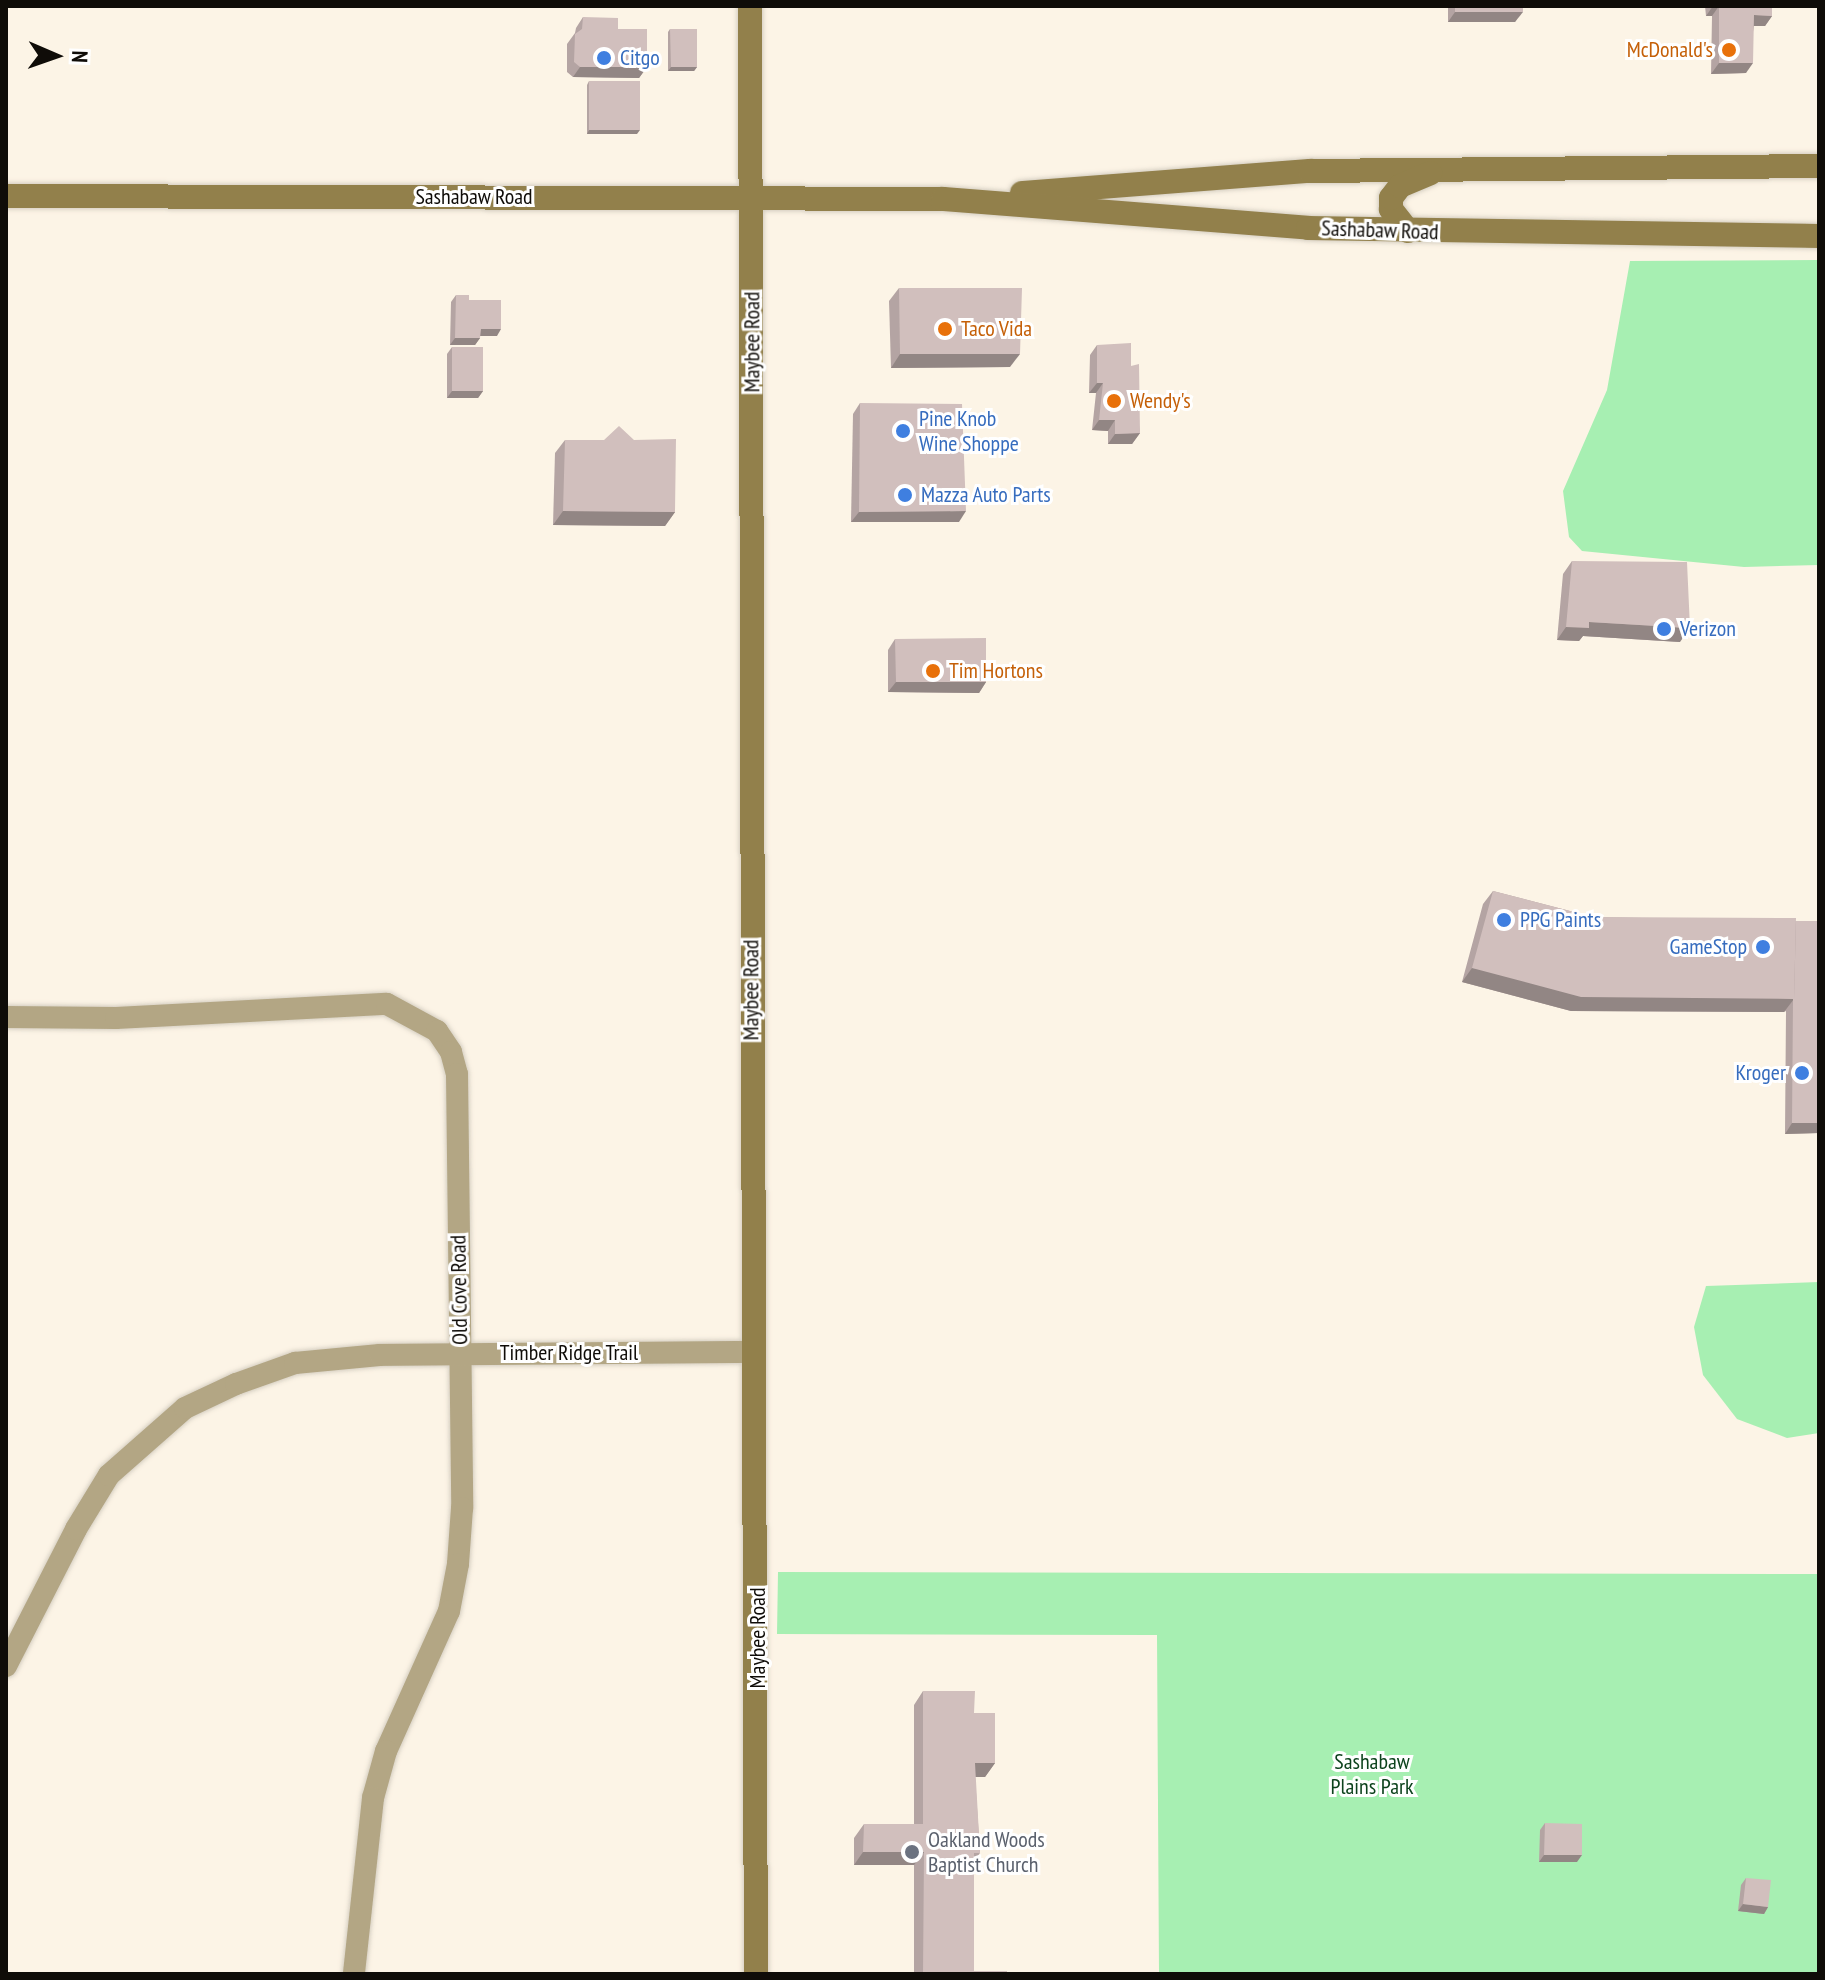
<!DOCTYPE html>
<html>
<head>
<meta charset="utf-8">
<style>
  body { margin:0 }
  #map { position:relative; width:1825px; height:1980px; overflow:hidden; background:#fcf4e6; font-family:"PT Sans Narrow",sans-serif }
  div>[style] { position:absolute }
  .green>* { inset:0; background:#a7efb2 }
  .roads { filter:drop-shadow(0 0 2px #d6cfc2) drop-shadow(0 0 2px #d6cfc2) }
  .street>* { height:22px; margin:-11px; padding:0 11px; transform-origin:11px; border-radius:11px; background:#b3a684 }
  .secondary>* { height:24px; margin:-12px; padding:0 12px; transform-origin:12px; border-radius:12px; background:#92804b }
  .wall>* { inset:0; background:#b4a4a3 }
  .shaded-wall>* { inset:0; background:#928684 }
  .building>* { inset:0; background:#d1bfbd }
  .dots>* { width:22px; height:22px; translate:-50% -50%; box-sizing:border-box; border:4px solid #fff; border-radius:50% }
  span { translate:-50% -50%; white-space:nowrap; text-align:center; line-height:1.15; -webkit-text-stroke:6px #fff; paint-order:stroke }
  .food-label { font-size:22px; color:#c56008 }
  .right { translate:-100% -50%; text-align:right }
  .left { translate:0 -50%; text-align:left }
  .shop-label { font-size:22px; color:#366cbe }
  .street-label { font-size:22px; color:#0f0c08 }
  .park-label { font-size:22px; color:#0d431d }
  .worship-label { font-size:22px; color:#5b616d }
  .frame { position:absolute; inset:0; border:8px solid #0f0c08; pointer-events:none }
  .north { position:absolute; left:16px; top:16px; width:80px; height:80px; -webkit-text-stroke:6px #fff; paint-order:stroke; rotate:92deg; font-size:22px; font-weight:700; line-height:32px; text-align:center; color:#0f0c08 }
  .north::after { content:''; display:block; margin:auto; width:28px; height:36px; background:#0f0c08; clip-path:polygon(50% 0,100% 100%,50% 72%,0 100%) }
</style>
</head>
<body>
<div id="map">
  <div class="green">
    <i style="clip-path:polygon(1819px 260px,1819px 565px,1744px 567px,1582px 551px,1569px 537px,1563px 491px,1607px 390px,1630px 261px)"></i>
    <i style="clip-path:polygon(1819px 1282px,1819px 1433px,1787px 1438px,1737px 1419px,1703px 1375px,1694px 1327px,1706px 1286px)"></i>
    <i style="clip-path:polygon(778px 1572px,1819px 1574px,1819px 1974px,1159px 1974px,1157px 1635px,777px 1634px)"></i>
  </div>
  <div class="roads">
    <div class="street">
      <i style="left:6px;top:1017px;width:110px;rotate:0.5deg"></i>
      <i style="left:116px;top:1018px;width:271px;rotate:-3deg"></i>
      <i style="left:387px;top:1004px;width:57px;rotate:28.4deg"></i>
      <i style="left:437px;top:1031px;width:25px;rotate:56deg"></i>
      <i style="left:451px;top:1052px;width:23px;rotate:75deg"></i>
      <i style="left:457px;top:1074px;width:434px;rotate:89.3deg"></i>
      <i style="left:462px;top:1508px;width:56px;rotate:94.1deg"></i>
      <i style="left:458px;top:1564px;width:48px;rotate:100.8deg"></i>
      <i style="left:449px;top:1611px;width:154px;rotate:114.2deg"></i>
      <i style="left:386px;top:1751px;width:49px;rotate:105.5deg"></i>
      <i style="left:373px;top:1798px;width:177px;rotate:96.2deg"></i>
      <i style="left:6px;top:1666px;width:154px;rotate:-62.9deg"></i>
      <i style="left:76px;top:1529px;width:63px;rotate:-58.6deg"></i>
      <i style="left:109px;top:1475px;width:101px;rotate:-41.4deg"></i>
      <i style="left:185px;top:1408px;width:56px;rotate:-25.2deg"></i>
      <i style="left:236px;top:1384px;width:63px;rotate:-19.6deg"></i>
      <i style="left:295px;top:1363px;width:85px;rotate:-5.4deg"></i>
      <i style="left:380px;top:1355px;width:375px;rotate:-0.5deg"></i>
    </div>
    <div class="secondary">
      <i style="left:750px;top:6px;width:1968px;rotate:89.83deg"></i>
      <i style="left:1022px;top:193px;width:289px;rotate:-4.4deg"></i>
      <i style="left:1310px;top:171px;width:509px;rotate:-0.56deg"></i>
      <i style="left:6px;top:196px;width:937px;rotate:0.18deg"></i>
      <i style="left:943px;top:199px;width:366px;rotate:4.5deg"></i>
      <i style="left:1308px;top:228px;width:511px;rotate:0.9deg"></i>
      <i style="left:1408px;top:231px;width:28px;rotate:-128deg"></i>
      <i style="left:1391px;top:209px;width:11px;rotate:-90deg"></i>
      <i style="left:1391px;top:198px;width:15px;rotate:-53deg"></i>
      <i style="left:1400px;top:186px;width:33px;rotate:-23deg"></i>
    </div>
  </div>
  <div class="wall">
    <i style="clip-path:polygon(1448px 6px,1523px 6px,1515px 22px,1448px 22px)"></i>
    <i style="clip-path:polygon(1705px 6px,1772px 6px,1772px 16px,1765px 26px,1754px 26px,1746px 73px,1711px 74px,1712px 16px,1706px 16px)"></i>
    <i style="clip-path:polygon(583px 17px,618px 29px,647px 67px,639px 78px,573px 77px,567px 72px,567px 44px,575px 33px,576px 28px)"></i>
    <i style="clip-path:polygon(670px 29px,697px 67px,694px 71px,668px 71px,668px 32px)"></i>
    <i style="clip-path:polygon(589px 81px,637px 134px,587px 134px,587px 85px)"></i>
    <i style="clip-path:polygon(899px 288px,1010px 367px,891px 368px,889px 301px)"></i>
    <i style="clip-path:polygon(456px 295px,469px 300px,497px 336px,480px 336px,480px 338px,475px 345px,450px 345px,451px 302px)"></i>
    <i style="clip-path:polygon(1097px 345px,1131px 366px,1140px 433px,1132px 444px,1108px 444px,1108px 431px,1092px 430px,1096px 393px,1089px 393px,1090px 355px)"></i>
    <i style="clip-path:polygon(452px 347px,483px 391px,478px 398px,447px 398px,447px 354px)"></i>
    <i style="clip-path:polygon(860px 403px,959px 522px,851px 522px,853px 414px)"></i>
    <i style="clip-path:polygon(565px 440px,675px 512px,665px 526px,553px 525px,555px 453px)"></i>
    <i style="clip-path:polygon(1572px 561px,1680px 642px,1583px 636px,1579px 641px,1557px 640px,1563px 574px)"></i>
    <i style="clip-path:polygon(895px 639px,986px 682px,979px 693px,888px 692px,888px 650px)"></i>
    <i style="clip-path:polygon(1493px 891px,1593px 917px,1796px 921px,1819px 921px,1819px 920px,1819px 1133px,1785px 1134px,1786px 1011px,1784px 1012px,1571px 1011px,1462px 982px,1483px 904px)"></i>
    <i style="clip-path:polygon(923px 1691px,974px 1713px,995px 1763px,985px 1777px,975px 1777px,980px 1853px,974px 1861px,974px 1971px,1007px 1974px,914px 1974px,914px 1865px,854px 1865px,854px 1838px,864px 1824px,914px 1824px,914px 1705px)"></i>
    <i style="clip-path:polygon(1545px 1823px,1577px 1862px,1539px 1862px,1540px 1830px)"></i>
    <i style="clip-path:polygon(1746px 1878px,1768px 1907px,1764px 1914px,1738px 1911px,1741px 1885px)"></i>
  </div>
  <div class="shaded-wall">
    <i style="clip-path:polygon(1713px 6px,1719px 6px,1712px 16px,1706px 16px)"></i>
    <i style="clip-path:polygon(1455px 12px,1523px 12px,1515px 22px,1448px 22px)"></i>
    <i style="clip-path:polygon(1754px 15px,1772px 16px,1765px 26px,1747px 26px)"></i>
    <i style="clip-path:polygon(1719px 63px,1753px 63px,1746px 73px,1711px 74px)"></i>
    <i style="clip-path:polygon(580px 67px,647px 67px,639px 78px,573px 77px)"></i>
    <i style="clip-path:polygon(671px 67px,697px 67px,694px 71px,668px 71px)"></i>
    <i style="clip-path:polygon(589px 130px,640px 130px,637px 134px,587px 134px)"></i>
    <i style="clip-path:polygon(481px 329px,501px 329px,497px 336px,476px 336px)"></i>
    <i style="clip-path:polygon(455px 338px,480px 338px,475px 345px,450px 345px)"></i>
    <i style="clip-path:polygon(900px 354px,1020px 354px,1010px 367px,891px 368px)"></i>
    <i style="clip-path:polygon(1097px 383px,1103px 383px,1096px 393px,1089px 393px)"></i>
    <i style="clip-path:polygon(452px 391px,483px 391px,478px 398px,447px 398px)"></i>
    <i style="clip-path:polygon(1099px 420px,1115px 420px,1108px 431px,1092px 430px)"></i>
    <i style="clip-path:polygon(1140px 433px,1132px 444px,1108px 444px,1115px 434px)"></i>
    <i style="clip-path:polygon(563px 511px,675px 512px,665px 526px,553px 525px)"></i>
    <i style="clip-path:polygon(966px 511px,959px 522px,851px 522px,859px 512px)"></i>
    <i style="clip-path:polygon(1589px 622px,1690px 628px,1680px 642px,1583px 636px,1579px 641px,1557px 640px,1566px 627px)"></i>
    <i style="clip-path:polygon(896px 682px,986px 682px,979px 693px,888px 692px)"></i>
    <i style="clip-path:polygon(1472px 968px,1794px 999px,1784px 1012px,1571px 1011px,1462px 982px)"></i>
    <i style="clip-path:polygon(1792px 1123px,1819px 1123px,1819px 1133px,1785px 1134px)"></i>
    <i style="clip-path:polygon(975px 1763px,995px 1763px,985px 1777px,965px 1777px)"></i>
    <i style="clip-path:polygon(863px 1852px,924px 1852px,914px 1865px,854px 1865px)"></i>
    <i style="clip-path:polygon(1544px 1855px,1582px 1855px,1577px 1862px,1539px 1862px)"></i>
    <i style="clip-path:polygon(1743px 1904px,1768px 1907px,1764px 1914px,1738px 1911px)"></i>
  </div>
  <div class="building">
    <i style="clip-path:polygon(1455px 6px,1523px 6px,1523px 12px,1455px 12px)"></i>
    <i style="clip-path:polygon(1719px 6px,1772px 6px,1772px 16px,1754px 15px,1753px 63px,1719px 63px)"></i>
    <i style="clip-path:polygon(583px 17px,618px 18px,618px 29px,647px 29px,647px 67px,580px 67px,574px 62px,575px 34px,582px 29px)"></i>
    <i style="clip-path:polygon(670px 29px,697px 29px,697px 67px,671px 67px)"></i>
    <i style="clip-path:polygon(589px 81px,640px 81px,640px 130px,589px 130px)"></i>
    <i style="clip-path:polygon(899px 288px,1022px 288px,1020px 354px,900px 354px)"></i>
    <i style="clip-path:polygon(456px 295px,469px 295px,469px 300px,501px 300px,501px 329px,481px 329px,480px 338px,455px 338px)"></i>
    <i style="clip-path:polygon(1131px 343px,1131px 366px,1139px 364px,1140px 433px,1115px 434px,1115px 420px,1099px 420px,1103px 383px,1097px 383px,1097px 345px)"></i>
    <i style="clip-path:polygon(452px 347px,483px 347px,483px 391px,452px 391px)"></i>
    <i style="clip-path:polygon(860px 403px,962px 404px,966px 511px,859px 512px)"></i>
    <i style="clip-path:polygon(619px 426px,634px 440px,676px 439px,675px 512px,563px 511px,565px 440px,604px 440px)"></i>
    <i style="clip-path:polygon(1572px 561px,1687px 562px,1690px 628px,1589px 622px,1589px 628px,1566px 627px)"></i>
    <i style="clip-path:polygon(986px 638px,986px 682px,896px 682px,895px 639px)"></i>
    <i style="clip-path:polygon(1493px 891px,1593px 917px,1796px 918px,1794px 999px,1581px 997px,1472px 968px)"></i>
    <i style="clip-path:polygon(1796px 921px,1819px 921px,1819px 1123px,1792px 1123px,1793px 999px,1794px 999px)"></i>
    <i style="clip-path:polygon(923px 1691px,975px 1691px,974px 1713px,995px 1713px,995px 1763px,975px 1763px,980px 1853px,974px 1853px,974px 1971px,1007px 1971px,1007px 1974px,923px 1974px,924px 1852px,863px 1852px,864px 1824px,923px 1824px)"></i>
    <i style="clip-path:polygon(1545px 1823px,1582px 1824px,1582px 1855px,1544px 1855px)"></i>
    <i style="clip-path:polygon(1746px 1878px,1771px 1880px,1768px 1907px,1743px 1904px)"></i>
  </div>
  <div class="dots">
    <i style="left:1729px;top:50px;background:#e8710a"></i>
    <i style="left:604px;top:58px;background:#3f7fe0"></i>
    <i style="left:945px;top:329px;background:#e8710a"></i>
    <i style="left:1114px;top:401px;background:#e8710a"></i>
    <i style="left:903px;top:431px;background:#3f7fe0"></i>
    <i style="left:905px;top:495px;background:#3f7fe0"></i>
    <i style="left:1664px;top:629px;background:#3f7fe0"></i>
    <i style="left:933px;top:671px;background:#e8710a"></i>
    <i style="left:1504px;top:920px;background:#3f7fe0"></i>
    <i style="left:1763px;top:947px;background:#3f7fe0"></i>
    <i style="left:1802px;top:1073px;background:#3f7fe0"></i>
    <i style="left:912px;top:1852px;background:#6b7280"></i>
  </div>
  <div class="food-label">
    <span class="right" style="left:1713px;top:50px">McDonald's</span>
    <span class="left" style="left:961px;top:329px">Taco Vida</span>
    <span class="left" style="left:1130px;top:401px">Wendy's</span>
    <span class="left" style="left:949px;top:671px">Tim Hortons</span>
  </div>
  <div class="shop-label">
    <span class="left" style="left:620px;top:58px">Citgo</span>
    <span class="left" style="left:919px;top:431px">Pine Knob<br>Wine Shoppe</span>
    <span class="left" style="left:921px;top:495px">Mazza Auto Parts</span>
    <span class="left" style="left:1680px;top:629px">Verizon</span>
    <span class="left" style="left:1520px;top:920px">PPG Paints</span>
    <span class="right" style="left:1747px;top:947px">GameStop</span>
    <span class="right" style="left:1786px;top:1073px">Kroger</span>
  </div>
  <div class="street-label">
    <span style="left:474px;top:197px">Sashabaw Road</span>
    <span style="left:1380px;top:230px;rotate:2deg">Sashabaw Road</span>
    <span style="left:752px;top:342px;rotate:-90deg">Maybee Road</span>
    <span style="left:751px;top:990px;rotate:-90deg">Maybee Road</span>
    <span style="left:459px;top:1290px;rotate:-91deg">Old Cove Road</span>
    <span style="left:569px;top:1353px">Timber Ridge Trail</span>
    <span style="left:758px;top:1638px;rotate:-90deg">Maybee Road</span>
  </div>
  <div class="park-label">
    <span style="left:1372px;top:1774px">Sashabaw<br>Plains Park</span>
  </div>
  <div class="worship-label">
    <span class="left" style="left:928px;top:1852px">Oakland Woods<br>Baptist Church</span>
  </div>
  <div class="frame"></div>
  <div class="north">N</div>
</div>
</body>
</html>
